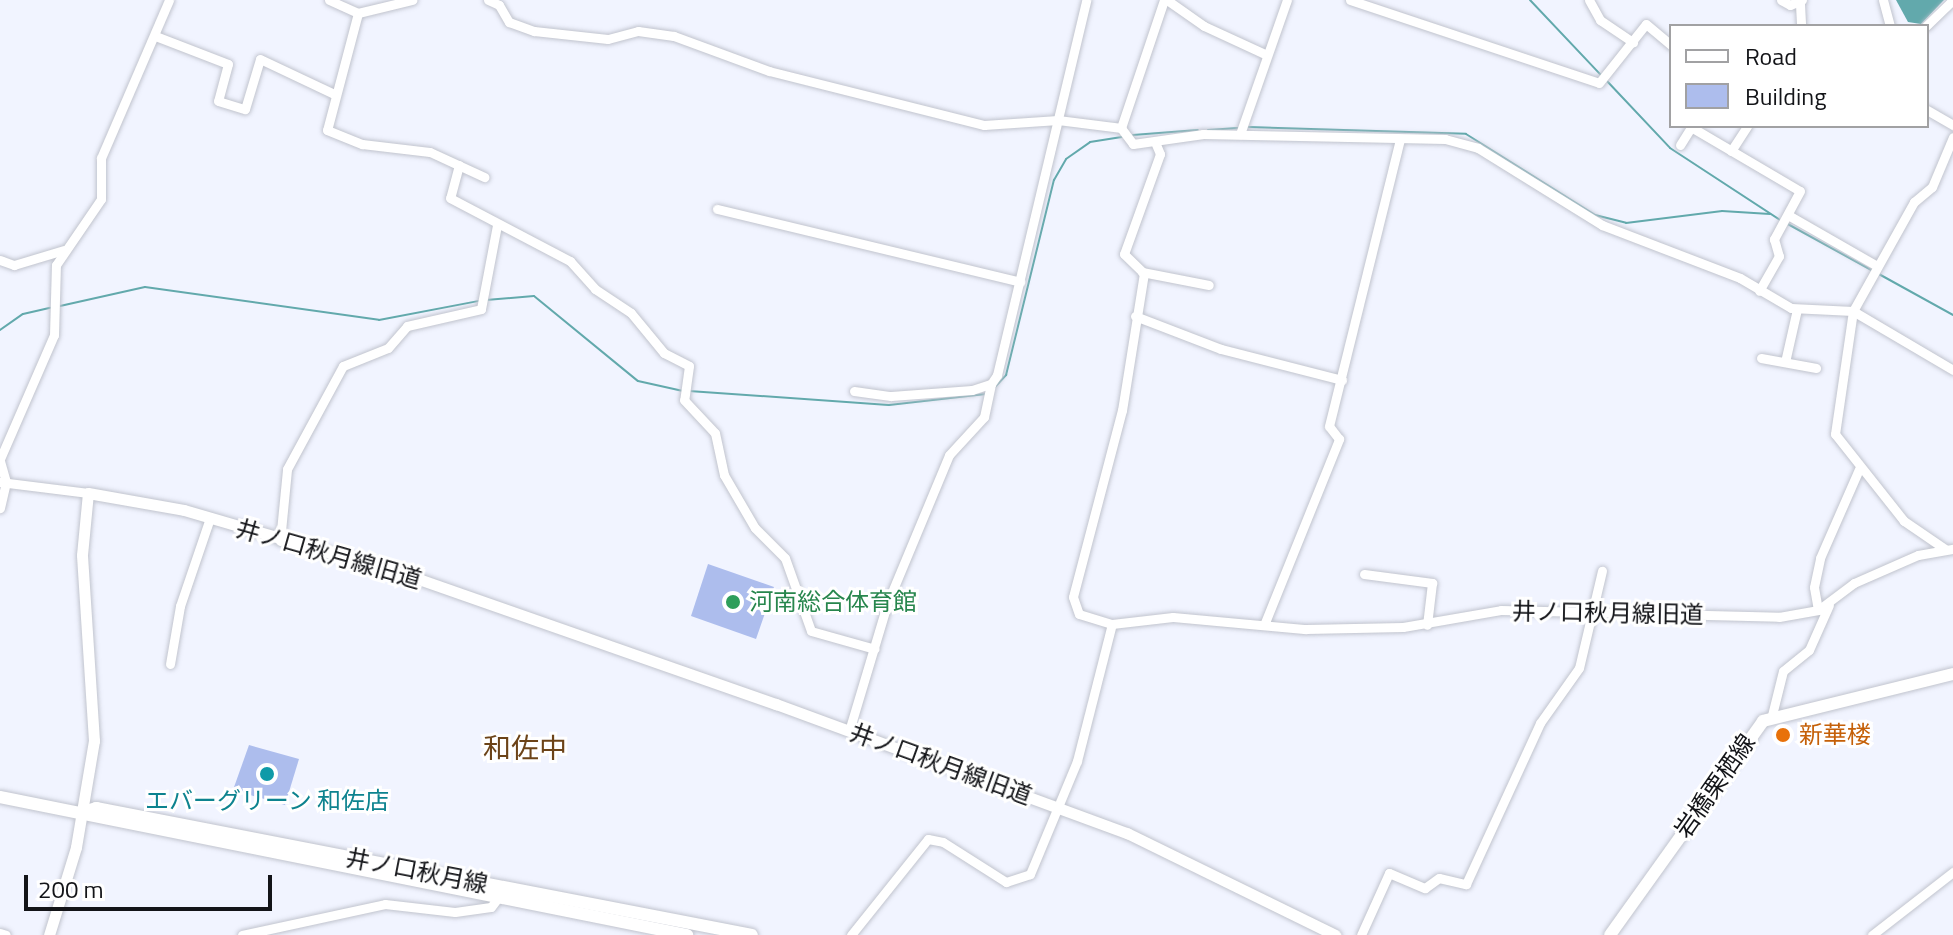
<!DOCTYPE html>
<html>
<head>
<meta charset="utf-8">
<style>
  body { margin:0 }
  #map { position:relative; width:1953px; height:935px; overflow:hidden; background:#f1f4ff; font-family:"Titillium Web","Noto Sans JP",sans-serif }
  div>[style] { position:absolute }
  .water>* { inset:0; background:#62a9ac }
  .stream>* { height:2px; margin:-1px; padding:0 1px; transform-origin:1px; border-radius:1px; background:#62a9ac }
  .building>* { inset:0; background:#adbded }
  .roads { filter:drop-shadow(0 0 2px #c1c4ce) drop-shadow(0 0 2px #c1c4ce) }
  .minor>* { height:9px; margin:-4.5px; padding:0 4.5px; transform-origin:4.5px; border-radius:4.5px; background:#fff }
  .tertiary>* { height:11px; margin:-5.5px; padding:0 5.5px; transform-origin:5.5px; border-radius:5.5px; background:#fff }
  .secondary>* { height:12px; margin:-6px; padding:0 6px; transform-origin:6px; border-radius:6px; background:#fff }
  .dots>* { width:22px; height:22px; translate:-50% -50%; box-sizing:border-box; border:4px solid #fff; border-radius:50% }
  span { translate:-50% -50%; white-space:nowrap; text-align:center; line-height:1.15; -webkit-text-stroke:6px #fff; paint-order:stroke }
  .street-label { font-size:24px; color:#131418 }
  .leisure-label { font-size:24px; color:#27864d }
  .left { translate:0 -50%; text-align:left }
  .food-label { font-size:24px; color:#c56008 }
  .culture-label { font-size:24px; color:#0d838f }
  .quarter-label { font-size:28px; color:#6c4318 }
  .legend { position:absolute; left:1669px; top:24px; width:260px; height:104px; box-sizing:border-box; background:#fff; border:2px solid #a1a1a3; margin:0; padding:10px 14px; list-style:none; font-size:24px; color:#131418 }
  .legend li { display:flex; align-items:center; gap:16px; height:40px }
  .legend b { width:40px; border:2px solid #a1a1a3 }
  .scale { position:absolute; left:24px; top:875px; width:248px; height:36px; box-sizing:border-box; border:4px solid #131418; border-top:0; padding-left:10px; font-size:24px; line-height:28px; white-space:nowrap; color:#131418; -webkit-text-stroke:6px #fff; paint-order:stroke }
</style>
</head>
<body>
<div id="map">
  <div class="water">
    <i style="clip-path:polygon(1896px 0,1944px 0,1921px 24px,1908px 22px)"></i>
  </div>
  <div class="stream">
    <i style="left:1530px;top:0;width:103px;rotate:46.6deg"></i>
    <i style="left:1606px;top:80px;width:93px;rotate:46.7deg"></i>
    <i style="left:1670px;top:148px;width:131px;rotate:33.2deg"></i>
    <i style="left:1248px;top:127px;width:218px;rotate:1.8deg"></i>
    <i style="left:1466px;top:134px;width:152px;rotate:32.1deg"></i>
    <i style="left:1595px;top:215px;width:32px;rotate:14deg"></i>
    <i style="left:1626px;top:223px;width:97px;rotate:-7.1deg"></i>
    <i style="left:1722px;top:211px;width:48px;rotate:3.6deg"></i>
    <i style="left:1208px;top:130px;width:30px;rotate:-4deg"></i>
    <i style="left:1133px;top:135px;width:65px;rotate:-4.4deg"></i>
    <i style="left:1786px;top:223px;width:97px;rotate:28.9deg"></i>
    <i style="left:1877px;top:273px;width:87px;rotate:28.9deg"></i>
    <i style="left:486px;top:300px;width:48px;rotate:-4.8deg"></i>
    <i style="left:534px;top:296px;width:134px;rotate:39.3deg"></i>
    <i style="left:638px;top:381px;width:46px;rotate:12.5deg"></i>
    <i style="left:60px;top:306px;width:87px;rotate:-12.6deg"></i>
    <i style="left:145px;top:287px;width:236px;rotate:8deg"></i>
    <i style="left:379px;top:320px;width:102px;rotate:-10.8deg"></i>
    <i style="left:0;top:330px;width:28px;rotate:-35deg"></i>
    <i style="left:23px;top:314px;width:28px;rotate:-13deg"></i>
    <i style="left:994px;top:388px;width:18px;rotate:-47deg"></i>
    <i style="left:1006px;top:375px;width:201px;rotate:-76.2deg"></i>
    <i style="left:1054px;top:180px;width:24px;rotate:-60deg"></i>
    <i style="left:1066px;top:159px;width:29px;rotate:-35deg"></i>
    <i style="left:1090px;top:142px;width:32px;rotate:-9deg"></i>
    <i style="left:689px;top:391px;width:200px;rotate:4deg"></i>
    <i style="left:889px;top:405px;width:97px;rotate:-6.5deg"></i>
  </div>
  <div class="building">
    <i style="clip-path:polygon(708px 564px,774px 587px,756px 639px,691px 616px)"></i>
    <i style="clip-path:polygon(249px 745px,299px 759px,285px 805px,233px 790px)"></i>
  </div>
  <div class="roads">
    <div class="minor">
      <i style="left:329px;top:0;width:32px;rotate:24deg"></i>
      <i style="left:358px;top:13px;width:56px;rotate:-13.5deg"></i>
      <i style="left:488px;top:0;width:12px;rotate:24deg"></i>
      <i style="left:499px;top:5px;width:20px;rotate:60deg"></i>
      <i style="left:509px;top:22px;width:27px;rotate:20deg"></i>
      <i style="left:534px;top:31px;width:74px;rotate:6.2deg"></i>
      <i style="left:608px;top:39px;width:31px;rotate:-15deg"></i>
      <i style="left:638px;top:31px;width:36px;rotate:8deg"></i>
      <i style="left:674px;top:36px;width:101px;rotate:20.2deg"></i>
      <i style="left:769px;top:71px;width:222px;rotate:14.1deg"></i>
      <i style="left:984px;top:125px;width:74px;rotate:-3.9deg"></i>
      <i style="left:1058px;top:120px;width:64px;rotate:7.2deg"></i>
      <i style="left:1164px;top:0;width:135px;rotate:108.6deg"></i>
      <i style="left:1121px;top:128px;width:20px;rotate:53deg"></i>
      <i style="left:1133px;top:144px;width:71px;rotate:-8.1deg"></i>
      <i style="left:1203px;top:134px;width:242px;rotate:1.2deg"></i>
      <i style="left:1445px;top:139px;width:34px;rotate:15deg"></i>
      <i style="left:1478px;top:148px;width:146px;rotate:31.8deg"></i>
      <i style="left:1602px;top:225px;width:148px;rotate:21deg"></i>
      <i style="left:1740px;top:278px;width:59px;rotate:30.5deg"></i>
      <i style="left:1791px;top:308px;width:62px;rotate:2.8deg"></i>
      <i style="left:1853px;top:311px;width:116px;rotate:30.5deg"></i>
      <i style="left:1167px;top:0;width:45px;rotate:35.1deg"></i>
      <i style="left:1204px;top:26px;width:69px;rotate:24.7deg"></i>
      <i style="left:1350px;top:0;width:262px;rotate:18.4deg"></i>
      <i style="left:1599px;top:83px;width:75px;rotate:-51.5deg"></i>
      <i style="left:1646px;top:24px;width:33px;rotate:40deg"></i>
      <i style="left:1589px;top:0;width:23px;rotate:61deg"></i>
      <i style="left:1600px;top:20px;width:40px;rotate:34deg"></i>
      <i style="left:1781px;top:0;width:10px;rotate:29deg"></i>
      <i style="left:1790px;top:5px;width:13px;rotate:-23deg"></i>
      <i style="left:1883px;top:0;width:27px;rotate:75deg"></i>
      <i style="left:1800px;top:4px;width:22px;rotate:87deg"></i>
      <i style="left:358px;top:13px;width:121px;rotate:104.8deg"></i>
      <i style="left:327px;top:130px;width:38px;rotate:22deg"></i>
      <i style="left:362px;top:144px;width:68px;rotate:6.7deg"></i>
      <i style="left:430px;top:152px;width:60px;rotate:24.8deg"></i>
      <i style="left:1926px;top:26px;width:37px;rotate:-44deg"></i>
      <i style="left:158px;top:37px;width:75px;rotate:21.1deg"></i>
      <i style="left:228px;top:64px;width:38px;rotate:105deg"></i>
      <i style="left:218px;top:101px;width:28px;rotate:17deg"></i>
      <i style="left:245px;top:109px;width:52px;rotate:-73.3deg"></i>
      <i style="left:260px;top:59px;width:84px;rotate:25.3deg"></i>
      <i style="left:1927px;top:110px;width:30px;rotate:30deg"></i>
      <i style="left:1691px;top:127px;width:126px;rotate:30.4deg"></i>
      <i style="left:1800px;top:191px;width:55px;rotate:118.4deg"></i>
      <i style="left:1774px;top:239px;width:18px;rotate:74deg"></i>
      <i style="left:1779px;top:256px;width:40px;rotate:119.7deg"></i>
      <i style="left:1240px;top:134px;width:142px;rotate:-70.7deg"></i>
      <i style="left:1155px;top:142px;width:13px;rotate:67deg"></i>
      <i style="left:1160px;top:154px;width:106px;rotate:109.8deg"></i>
      <i style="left:1124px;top:254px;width:28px;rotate:44deg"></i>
      <i style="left:1144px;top:273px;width:139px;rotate:99.1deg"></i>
      <i style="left:1122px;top:410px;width:193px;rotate:104.7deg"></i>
      <i style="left:1073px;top:597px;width:18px;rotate:71deg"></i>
      <i style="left:1079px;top:614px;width:34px;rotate:17deg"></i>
      <i style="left:1112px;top:624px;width:61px;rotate:-6.5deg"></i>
      <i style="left:1173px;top:617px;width:134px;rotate:5.2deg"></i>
      <i style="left:1306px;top:629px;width:97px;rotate:-1.2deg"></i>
      <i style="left:1403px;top:627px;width:99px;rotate:-9.8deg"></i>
      <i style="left:1501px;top:610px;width:278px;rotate:1.4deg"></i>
      <i style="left:1779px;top:617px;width:40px;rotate:-10deg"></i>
      <i style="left:1818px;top:610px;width:45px;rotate:-36.9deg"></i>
      <i style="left:1854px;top:583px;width:70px;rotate:-23.6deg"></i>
      <i style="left:1918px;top:555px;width:36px;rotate:-10deg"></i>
      <i style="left:1680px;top:145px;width:22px;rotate:-58deg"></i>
      <i style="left:1731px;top:151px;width:30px;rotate:-57deg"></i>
      <i style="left:459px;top:165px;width:34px;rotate:105deg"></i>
      <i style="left:450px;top:198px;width:136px;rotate:27.7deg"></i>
      <i style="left:570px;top:261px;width:38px;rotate:48deg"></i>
      <i style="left:595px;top:289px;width:43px;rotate:33.7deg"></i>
      <i style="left:631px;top:313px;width:52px;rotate:50.5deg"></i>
      <i style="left:664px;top:353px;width:28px;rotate:27deg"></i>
      <i style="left:689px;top:366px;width:34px;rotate:98deg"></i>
      <i style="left:684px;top:400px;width:45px;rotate:46.8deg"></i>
      <i style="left:715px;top:433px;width:43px;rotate:77.9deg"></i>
      <i style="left:724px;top:475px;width:61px;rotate:59.7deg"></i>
      <i style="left:755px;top:528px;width:42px;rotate:45deg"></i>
      <i style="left:785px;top:558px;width:77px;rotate:70.4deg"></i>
      <i style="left:811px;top:631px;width:66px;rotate:15.7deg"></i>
      <i style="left:717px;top:209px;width:312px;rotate:13.5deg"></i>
      <i style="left:1788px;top:215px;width:103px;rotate:29.8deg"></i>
      <i style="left:0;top:260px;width:15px;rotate:20deg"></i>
      <i style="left:14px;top:265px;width:52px;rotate:-16.7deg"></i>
      <i style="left:1142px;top:272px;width:68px;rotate:11deg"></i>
      <i style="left:1135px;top:316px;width:92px;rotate:21deg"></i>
      <i style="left:1221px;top:349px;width:125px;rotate:14.4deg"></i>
      <i style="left:1761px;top:358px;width:56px;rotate:10.3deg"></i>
      <i style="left:1785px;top:362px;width:54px;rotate:-77.2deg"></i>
      <i style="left:854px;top:391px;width:37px;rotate:8deg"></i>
      <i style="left:891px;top:396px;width:81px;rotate:-4.2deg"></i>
      <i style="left:972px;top:390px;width:20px;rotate:-18deg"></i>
      <i style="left:991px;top:384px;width:11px;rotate:-56deg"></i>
      <i style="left:997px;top:375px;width:385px;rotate:-76.6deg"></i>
      <i style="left:0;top:459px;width:135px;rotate:-66.5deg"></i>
      <i style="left:54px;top:335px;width:70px;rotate:-88.4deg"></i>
      <i style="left:56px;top:265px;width:80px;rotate:-55.7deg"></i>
      <i style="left:101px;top:199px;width:41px;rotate:-90deg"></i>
      <i style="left:101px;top:158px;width:172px;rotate:-66.7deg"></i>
      <i style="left:0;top:461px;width:22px;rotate:74deg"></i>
      <i style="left:6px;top:482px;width:27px;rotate:103deg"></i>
      <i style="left:0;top:482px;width:89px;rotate:7.1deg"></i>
      <i style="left:280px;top:541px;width:72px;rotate:-84.4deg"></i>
      <i style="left:287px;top:469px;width:117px;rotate:-61.5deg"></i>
      <i style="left:343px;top:366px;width:48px;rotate:-21.8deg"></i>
      <i style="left:388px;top:348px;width:29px;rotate:-49deg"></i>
      <i style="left:407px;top:326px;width:76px;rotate:-12.9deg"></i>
      <i style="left:481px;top:309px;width:86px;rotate:-79.2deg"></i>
      <i style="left:1945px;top:549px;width:50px;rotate:-145.7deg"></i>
      <i style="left:1904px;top:521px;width:111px;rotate:-128.4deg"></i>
      <i style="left:1835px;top:434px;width:124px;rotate:-81.7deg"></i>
      <i style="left:1853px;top:311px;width:125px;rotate:-60.8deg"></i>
      <i style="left:1914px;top:202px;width:23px;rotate:-40deg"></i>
      <i style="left:1932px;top:187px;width:54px;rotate:-67.2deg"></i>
      <i style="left:1364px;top:574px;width:69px;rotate:7.5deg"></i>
      <i style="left:1432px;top:583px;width:42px;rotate:96.8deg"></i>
      <i style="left:1818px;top:610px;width:23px;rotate:-100deg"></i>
      <i style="left:1814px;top:587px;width:30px;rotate:-78deg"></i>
      <i style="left:1820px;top:558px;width:97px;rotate:-66.3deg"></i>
      <i style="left:1264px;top:625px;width:201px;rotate:-68deg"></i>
      <i style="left:1339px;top:439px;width:16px;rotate:-128deg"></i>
      <i style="left:1329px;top:426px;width:296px;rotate:-76.1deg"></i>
      <i style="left:170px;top:664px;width:59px;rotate:-80.2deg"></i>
      <i style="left:180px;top:606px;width:93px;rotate:-71.2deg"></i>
      <i style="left:1772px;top:715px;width:45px;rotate:-76deg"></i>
      <i style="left:1783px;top:671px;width:33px;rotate:-39deg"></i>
      <i style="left:1809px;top:650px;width:49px;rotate:-66deg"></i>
      <i style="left:849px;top:731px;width:133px;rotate:-73.3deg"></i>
      <i style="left:887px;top:604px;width:161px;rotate:-67.4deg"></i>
      <i style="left:949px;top:455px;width:52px;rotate:-47.4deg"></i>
      <i style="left:984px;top:417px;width:34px;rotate:-78deg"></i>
      <i style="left:0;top:933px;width:6px;rotate:18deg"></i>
      <i style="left:242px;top:935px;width:146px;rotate:-12.2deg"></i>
      <i style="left:385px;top:904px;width:70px;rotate:6.5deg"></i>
      <i style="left:455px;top:912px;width:36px;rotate:-8deg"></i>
      <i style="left:491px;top:907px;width:15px;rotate:-53deg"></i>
      <i style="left:851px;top:935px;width:123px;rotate:-51.3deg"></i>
      <i style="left:928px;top:839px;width:15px;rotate:11deg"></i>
      <i style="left:943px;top:842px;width:75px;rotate:32.4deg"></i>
      <i style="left:1006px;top:882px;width:25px;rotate:-18deg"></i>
      <i style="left:1030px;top:874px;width:122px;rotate:-67.4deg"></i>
      <i style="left:1077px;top:761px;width:141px;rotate:-75.7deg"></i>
      <i style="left:1361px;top:935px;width:68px;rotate:-65.7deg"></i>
      <i style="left:1389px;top:873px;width:39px;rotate:23deg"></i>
      <i style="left:1425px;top:888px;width:17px;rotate:-36deg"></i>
      <i style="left:1439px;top:878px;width:28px;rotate:13deg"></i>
      <i style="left:1466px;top:884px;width:177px;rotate:-65.3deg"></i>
      <i style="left:1540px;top:723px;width:67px;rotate:-54.7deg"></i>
      <i style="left:1579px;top:668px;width:100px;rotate:-76.7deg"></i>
      <i style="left:1872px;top:935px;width:103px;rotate:-37.9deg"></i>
    </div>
    <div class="tertiary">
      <i style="left:49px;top:935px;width:92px;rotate:-72.9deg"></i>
      <i style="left:76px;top:847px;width:108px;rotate:-80.4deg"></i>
      <i style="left:94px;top:741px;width:186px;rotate:-93.7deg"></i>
      <i style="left:82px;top:555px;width:62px;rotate:-84.5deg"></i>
      <i style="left:88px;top:493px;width:97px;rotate:10deg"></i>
      <i style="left:184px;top:510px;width:232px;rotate:16.3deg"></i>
      <i style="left:407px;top:575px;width:391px;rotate:19.3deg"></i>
      <i style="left:776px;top:704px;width:374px;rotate:20.2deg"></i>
      <i style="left:1127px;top:833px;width:232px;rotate:26.1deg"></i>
    </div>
    <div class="secondary">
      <i style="left:0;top:797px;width:701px;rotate:11.36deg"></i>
      <i style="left:83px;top:812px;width:14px;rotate:-17deg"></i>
      <i style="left:96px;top:808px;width:668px;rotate:10.96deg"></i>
      <i style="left:1610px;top:935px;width:263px;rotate:-54.4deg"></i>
      <i style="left:1763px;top:721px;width:196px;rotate:-13.9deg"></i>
    </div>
  </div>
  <div class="dots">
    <i style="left:733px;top:602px;background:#2e9e5b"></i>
    <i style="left:1783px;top:735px;background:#e8710a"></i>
    <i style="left:267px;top:774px;background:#0f9aa8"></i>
  </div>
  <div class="street-label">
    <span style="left:329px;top:554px;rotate:16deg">井ノ口秋月線旧道</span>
    <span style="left:1608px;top:613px;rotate:1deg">井ノ口秋月線旧道</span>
    <span style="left:941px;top:764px;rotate:20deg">井ノ口秋月線旧道</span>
    <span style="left:1715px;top:786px;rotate:-55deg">岩橋栗栖線</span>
    <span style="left:417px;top:871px;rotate:11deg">井ノ口秋月線</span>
  </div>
  <div class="leisure-label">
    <span class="left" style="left:749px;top:602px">河南総合体育館</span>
  </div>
  <div class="food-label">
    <span class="left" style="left:1799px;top:735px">新華楼</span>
  </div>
  <div class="culture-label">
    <span style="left:267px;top:801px">エバーグリーン 和佐店</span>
  </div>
  <div class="quarter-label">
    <span style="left:525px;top:748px">和佐中</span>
  </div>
  <ul class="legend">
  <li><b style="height:10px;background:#fff"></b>Road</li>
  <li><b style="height:22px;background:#adbded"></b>Building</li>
  </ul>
  <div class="scale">200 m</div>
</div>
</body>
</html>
